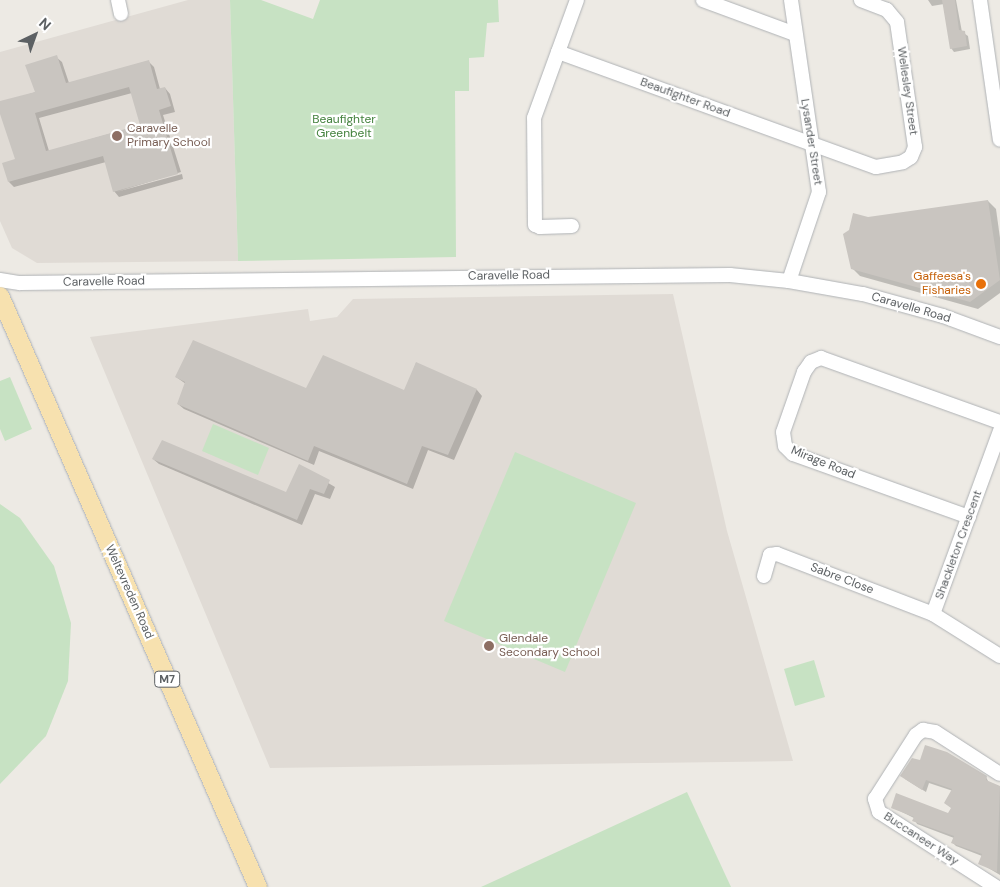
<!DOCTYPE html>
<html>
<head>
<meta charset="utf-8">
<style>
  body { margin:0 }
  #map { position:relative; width:1000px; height:887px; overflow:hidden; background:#edeae4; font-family:"DM Sans",sans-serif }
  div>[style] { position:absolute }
  .education>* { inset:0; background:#e0dbd5 }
  .green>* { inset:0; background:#c7e2c3 }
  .shadow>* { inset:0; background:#0003 }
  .building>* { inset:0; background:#c9c5c0 }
  .roads { filter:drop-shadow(0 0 1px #afb2b5) drop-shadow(0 0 1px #afb2b5) }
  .minor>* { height:14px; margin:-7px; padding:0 7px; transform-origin:7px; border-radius:7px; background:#fff }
  .major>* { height:18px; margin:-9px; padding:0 9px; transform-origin:9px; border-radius:9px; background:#f7e1af }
  .dots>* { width:14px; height:14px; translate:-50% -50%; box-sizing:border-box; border:2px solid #fff; border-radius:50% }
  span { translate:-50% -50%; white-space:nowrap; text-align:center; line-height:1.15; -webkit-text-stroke:4.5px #fff; paint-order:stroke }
  .shield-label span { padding:1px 4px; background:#fff; border:1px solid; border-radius:4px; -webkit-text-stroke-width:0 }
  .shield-label { font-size:11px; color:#5c6063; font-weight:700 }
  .street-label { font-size:12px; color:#5c6063 }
  .park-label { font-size:12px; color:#43813d }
  .education-label { font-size:12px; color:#785e54 }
  .left { translate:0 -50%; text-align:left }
  .food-label { font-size:12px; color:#c56008 }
  .right { translate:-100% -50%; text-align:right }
  .north { position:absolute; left:10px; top:10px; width:50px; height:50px; -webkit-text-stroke:4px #fff; paint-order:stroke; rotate:42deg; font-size:14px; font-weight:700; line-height:20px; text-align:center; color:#5c6063 }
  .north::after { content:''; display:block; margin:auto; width:18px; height:22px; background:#5c6063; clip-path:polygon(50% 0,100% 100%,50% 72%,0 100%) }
</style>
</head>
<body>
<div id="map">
  <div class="education">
    <i style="clip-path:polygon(188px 0,230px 0,238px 261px,37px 263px,12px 248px,0 221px,0 52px)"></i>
    <i style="clip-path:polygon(673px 294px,727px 531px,793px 761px,270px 768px,90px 337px,308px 309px,310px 321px,337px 317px,353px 299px)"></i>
  </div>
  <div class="green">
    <i style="clip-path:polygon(230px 0,261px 0,313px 19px,320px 0,498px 0,499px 22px,487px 23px,484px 57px,469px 58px,469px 91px,455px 91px,456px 257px,238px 261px)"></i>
    <i style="clip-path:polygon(10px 377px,32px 429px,5px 441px,0 429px,0 381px)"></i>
    <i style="clip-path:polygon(213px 424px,269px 448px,258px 475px,202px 451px)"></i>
    <i style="clip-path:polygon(515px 452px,636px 503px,565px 672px,444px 621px)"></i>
    <i style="clip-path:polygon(0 504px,20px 518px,54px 566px,71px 623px,68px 681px,46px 736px,0 784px)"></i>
    <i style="clip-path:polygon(814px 660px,825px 697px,795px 706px,784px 669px)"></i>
    <i style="clip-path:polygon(687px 792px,731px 887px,481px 887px)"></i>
  </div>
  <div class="shadow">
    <i style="clip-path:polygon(928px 0,956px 0,962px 32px,968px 36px,970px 49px,954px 52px,951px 48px,944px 4px,932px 6px)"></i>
    <i style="clip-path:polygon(evenodd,56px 57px,62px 62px,69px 83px,148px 61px,154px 67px,160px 89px,165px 88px,170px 94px,175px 112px,163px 115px,181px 172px,116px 192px,182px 174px,183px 179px,119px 197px,114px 191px,106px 162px,14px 187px,9px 182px,17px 160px,0 103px,36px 92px,56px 57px,132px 93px,141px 125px,49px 151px,39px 118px,132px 93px)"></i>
    <i style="clip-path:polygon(988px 201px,996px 209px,1000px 238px,1000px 293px,978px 309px,860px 276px,852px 268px,868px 218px)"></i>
    <i style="clip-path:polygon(416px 363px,477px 390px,482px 396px,454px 460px,428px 450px,413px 489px,319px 451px,314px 465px,184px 409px,178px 404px,186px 384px,176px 377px,307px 389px,405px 392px)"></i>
    <i style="clip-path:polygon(153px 459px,287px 493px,299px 466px,335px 487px,330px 499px,315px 494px,302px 525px,159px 464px)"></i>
    <i style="clip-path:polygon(986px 777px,989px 783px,1000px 787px,1000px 875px,980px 863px,982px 856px,956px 846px,953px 843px,954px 838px,917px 824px,914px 818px,892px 807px,949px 814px,952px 808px,945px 803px,953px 791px,929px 783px,926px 792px,905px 779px)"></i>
  </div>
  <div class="building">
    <i style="clip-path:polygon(942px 0,955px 0,959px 30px,965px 31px,967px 46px,950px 49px)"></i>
    <i style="clip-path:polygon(evenodd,57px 55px,66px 83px,149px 60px,157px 89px,165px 87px,171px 106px,159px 110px,178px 174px,113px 192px,103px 156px,8px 182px,2px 163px,15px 159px,0 114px,0 101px,35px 92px,25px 65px,57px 55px,129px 87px,140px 125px,46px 151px,35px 113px,129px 87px)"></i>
    <i style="clip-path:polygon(988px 200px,1000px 280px,970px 302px,851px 269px,843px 234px,849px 230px,853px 213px,868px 217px)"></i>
    <i style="clip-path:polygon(193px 340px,306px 388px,323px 355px,404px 390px,416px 362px,477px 389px,448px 455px,422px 446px,407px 484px,314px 446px,308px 461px,177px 404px,185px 382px,175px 377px)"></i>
    <i style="clip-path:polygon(162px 440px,286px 492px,299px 464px,330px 480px,324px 494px,310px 489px,297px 520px,152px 459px)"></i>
    <i style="clip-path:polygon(925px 745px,947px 752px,987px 776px,986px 780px,1000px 786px,997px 872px,978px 864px,982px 854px,951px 843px,954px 836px,912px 821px,914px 817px,891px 808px,896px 793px,948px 813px,951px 808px,944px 803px,952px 789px,926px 780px,922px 790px,900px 776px,912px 758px,920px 760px)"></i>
  </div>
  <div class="roads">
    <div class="minor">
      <i style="left:118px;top:0;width:14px;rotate:78deg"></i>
      <i style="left:703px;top:0;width:98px;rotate:20.3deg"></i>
      <i style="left:980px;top:0;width:141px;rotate:81.9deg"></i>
      <i style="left:558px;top:52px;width:338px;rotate:19.9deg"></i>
      <i style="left:876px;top:167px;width:27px;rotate:-10deg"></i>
      <i style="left:903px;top:162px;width:9px;rotate:-32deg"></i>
      <i style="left:911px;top:157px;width:11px;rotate:-68deg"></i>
      <i style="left:915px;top:147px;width:126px;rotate:-98.2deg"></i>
      <i style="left:897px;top:22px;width:16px;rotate:-130deg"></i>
      <i style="left:887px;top:10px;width:28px;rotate:-159deg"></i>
      <i style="left:572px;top:226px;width:32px;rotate:178deg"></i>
      <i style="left:540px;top:227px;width:5px;rotate:-158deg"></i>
      <i style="left:535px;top:225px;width:107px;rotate:-90.5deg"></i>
      <i style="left:534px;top:118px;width:126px;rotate:-70deg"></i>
      <i style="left:0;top:280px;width:20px;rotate:9deg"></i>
      <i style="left:20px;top:283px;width:710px;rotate:-0.65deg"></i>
      <i style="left:730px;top:275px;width:59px;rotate:5.8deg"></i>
      <i style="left:789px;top:281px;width:75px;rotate:10deg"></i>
      <i style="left:863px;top:294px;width:83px;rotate:15.4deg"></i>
      <i style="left:943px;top:316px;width:61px;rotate:20.2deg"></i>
      <i style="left:789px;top:281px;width:94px;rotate:-71.4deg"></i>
      <i style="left:819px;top:192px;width:194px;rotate:-98.3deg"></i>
      <i style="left:969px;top:517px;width:187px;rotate:-160.3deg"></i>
      <i style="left:793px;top:454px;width:11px;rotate:-135deg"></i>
      <i style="left:785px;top:446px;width:14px;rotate:-98deg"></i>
      <i style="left:783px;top:432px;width:64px;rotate:-70.7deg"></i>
      <i style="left:804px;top:372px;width:12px;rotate:-55deg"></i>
      <i style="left:811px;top:362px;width:11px;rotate:-22deg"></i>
      <i style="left:821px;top:358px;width:190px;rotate:19.7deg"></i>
      <i style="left:764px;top:576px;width:22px;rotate:-74deg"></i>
      <i style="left:770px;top:555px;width:7px;rotate:-8deg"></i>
      <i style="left:777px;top:554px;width:167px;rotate:21deg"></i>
      <i style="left:933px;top:614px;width:79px;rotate:32.1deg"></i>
      <i style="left:933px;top:614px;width:195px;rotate:-69.9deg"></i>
      <i style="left:996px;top:887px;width:139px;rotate:-147.3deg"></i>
      <i style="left:879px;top:812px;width:14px;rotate:-107deg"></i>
      <i style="left:875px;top:799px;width:76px;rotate:-57.4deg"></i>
      <i style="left:916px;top:735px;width:9px;rotate:-36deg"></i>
      <i style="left:923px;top:730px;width:12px;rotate:9deg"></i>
      <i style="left:935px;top:732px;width:77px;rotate:32.9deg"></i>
    </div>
    <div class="major">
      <i style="left:0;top:296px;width:645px;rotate:66.42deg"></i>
    </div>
  </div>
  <div class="dots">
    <i style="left:117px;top:136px;background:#8d6e63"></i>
    <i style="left:981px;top:284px;background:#e8710a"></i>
    <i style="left:489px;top:646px;background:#8d6e63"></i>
  </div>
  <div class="shield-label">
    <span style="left:167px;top:679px">M7</span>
  </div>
  <div class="street-label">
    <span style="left:907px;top:91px;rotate:82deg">Wellesley Street</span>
    <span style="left:685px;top:98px;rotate:20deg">Beaufighter Road</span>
    <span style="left:811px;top:142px;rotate:81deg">Lysander Street</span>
    <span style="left:509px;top:276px;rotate:-1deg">Caravelle Road</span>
    <span style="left:104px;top:282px;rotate:-1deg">Caravelle Road</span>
    <span style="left:911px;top:308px;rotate:16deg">Caravelle Road</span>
    <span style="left:823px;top:463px;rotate:22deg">Mirage Road</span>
    <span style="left:959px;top:545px;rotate:-70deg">Shackleton Crescent</span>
    <span style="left:842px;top:579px;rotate:21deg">Sabre Close</span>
    <span style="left:129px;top:592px;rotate:66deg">Weltevreden Road</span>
    <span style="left:921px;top:839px;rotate:33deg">Buccaneer Way</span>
  </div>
  <div class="park-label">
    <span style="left:344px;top:127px">Beaufighter<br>Greenbelt</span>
  </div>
  <div class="education-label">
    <span class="left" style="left:127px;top:136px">Caravelle<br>Primary School</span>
    <span class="left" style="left:499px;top:646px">Glendale<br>Secondary School</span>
  </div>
  <div class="food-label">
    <span class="right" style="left:971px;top:284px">Gaffeesa's<br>Fisharies</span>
  </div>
  <div class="north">N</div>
</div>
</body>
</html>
